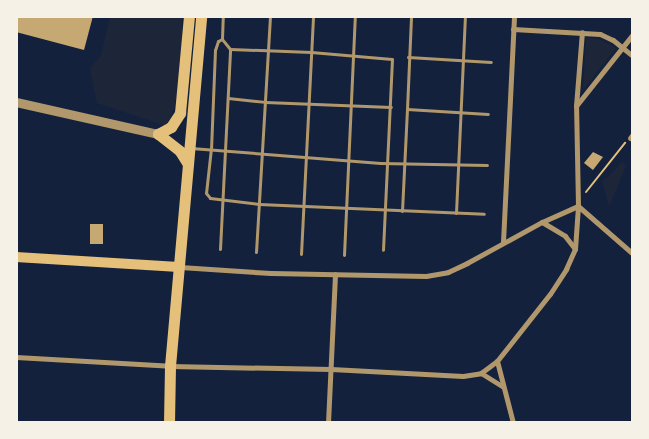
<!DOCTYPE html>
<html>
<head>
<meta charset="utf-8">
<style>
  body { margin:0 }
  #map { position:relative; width:649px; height:439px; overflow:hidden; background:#14213d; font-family:Ubuntu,sans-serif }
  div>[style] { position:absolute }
  .green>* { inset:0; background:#1d2539 }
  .building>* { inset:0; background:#c6a872 }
  .path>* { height:2px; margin:-1px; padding:0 1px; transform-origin:1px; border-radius:1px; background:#e5c07b }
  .service>* { height:3px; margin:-1.5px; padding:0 1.5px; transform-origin:1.5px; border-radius:1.5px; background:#b1986c }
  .minor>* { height:5px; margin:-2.5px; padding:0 2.5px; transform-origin:2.5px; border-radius:2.5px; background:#b1986c }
  .tertiary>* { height:9px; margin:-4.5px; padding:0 4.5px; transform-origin:4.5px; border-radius:4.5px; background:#b1986c }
  .secondary>* { height:10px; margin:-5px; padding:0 5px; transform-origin:5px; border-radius:5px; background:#e5c07b }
  .primary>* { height:11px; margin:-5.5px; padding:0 5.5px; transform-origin:5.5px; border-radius:5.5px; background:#e5c07b }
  span { translate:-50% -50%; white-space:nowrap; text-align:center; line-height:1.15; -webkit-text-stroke:4px #f6f1e7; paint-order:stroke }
  .frame { position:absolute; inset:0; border:18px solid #f6f1e7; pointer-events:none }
</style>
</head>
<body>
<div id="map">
  <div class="green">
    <i style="clip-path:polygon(110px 16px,182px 16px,182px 75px,169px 127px,97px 103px,90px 69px,101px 55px)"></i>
    <i style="clip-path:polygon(586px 37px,601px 40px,616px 48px,583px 90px)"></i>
    <i style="clip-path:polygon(622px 162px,626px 166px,609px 207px,602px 180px,608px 177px)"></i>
  </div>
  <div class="building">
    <i style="clip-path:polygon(16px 16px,93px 16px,84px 50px,16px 32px)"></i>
    <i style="clip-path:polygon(593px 152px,603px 157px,593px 170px,584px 163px)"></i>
    <i style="clip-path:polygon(90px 224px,103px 224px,103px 244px,90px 244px)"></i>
  </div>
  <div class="path">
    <i style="left:586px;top:192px;width:63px;rotate:-51.5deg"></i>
  </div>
  <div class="service">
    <i style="left:222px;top:39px;width:4px;rotate:153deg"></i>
    <i style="left:218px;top:41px;width:9px;rotate:108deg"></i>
    <i style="left:215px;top:50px;width:98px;rotate:92.3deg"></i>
    <i style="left:211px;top:148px;width:45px;rotate:96.3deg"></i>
    <i style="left:206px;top:193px;width:6px;rotate:51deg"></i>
    <i style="left:210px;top:198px;width:49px;rotate:7deg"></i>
    <i style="left:259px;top:204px;width:225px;rotate:2.5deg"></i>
    <i style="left:230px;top:49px;width:81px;rotate:2.1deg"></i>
    <i style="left:311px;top:52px;width:81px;rotate:4.9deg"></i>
    <i style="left:392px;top:59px;width:191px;rotate:92.7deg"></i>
    <i style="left:408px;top:57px;width:83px;rotate:3.4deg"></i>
    <i style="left:228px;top:98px;width:37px;rotate:6deg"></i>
    <i style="left:265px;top:102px;width:126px;rotate:2.3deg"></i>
    <i style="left:407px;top:109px;width:93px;rotate:-87.5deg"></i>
    <i style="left:191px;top:148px;width:190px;rotate:4.5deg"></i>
    <i style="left:380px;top:163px;width:107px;rotate:1.1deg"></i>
    <i style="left:402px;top:211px;width:102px;rotate:-87.2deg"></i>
    <i style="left:407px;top:109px;width:81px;rotate:3.5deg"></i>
    <i style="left:456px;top:213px;width:197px;rotate:-87.4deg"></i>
    <i style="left:220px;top:249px;width:200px;rotate:-87.1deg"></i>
    <i style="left:230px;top:49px;width:13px;rotate:-129deg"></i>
    <i style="left:222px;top:39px;width:23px;rotate:-88deg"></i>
    <i style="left:256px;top:252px;width:236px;rotate:-86.6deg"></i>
    <i style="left:301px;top:254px;width:238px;rotate:-87.1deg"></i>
    <i style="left:344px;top:255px;width:239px;rotate:-87.4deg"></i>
  </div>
  <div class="minor">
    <i style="left:513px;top:29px;width:87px;rotate:3.3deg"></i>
    <i style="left:600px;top:34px;width:14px;rotate:25deg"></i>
    <i style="left:613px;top:40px;width:26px;rotate:39deg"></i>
    <i style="left:576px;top:106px;width:92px;rotate:-51.6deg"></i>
    <i style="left:630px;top:138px;width:5px;rotate:-53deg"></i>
    <i style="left:578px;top:206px;width:73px;rotate:41.1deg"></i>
    <i style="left:542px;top:222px;width:27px;rotate:31deg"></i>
    <i style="left:565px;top:236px;width:16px;rotate:52deg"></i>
    <i style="left:503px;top:242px;width:226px;rotate:-87.2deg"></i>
    <i style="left:180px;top:267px;width:91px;rotate:3.8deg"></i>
    <i style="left:271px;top:273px;width:155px;rotate:1.1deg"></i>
    <i style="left:426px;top:276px;width:22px;rotate:-10deg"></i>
    <i style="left:448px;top:272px;width:21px;rotate:-25deg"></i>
    <i style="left:467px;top:263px;width:85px;rotate:-28.7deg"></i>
    <i style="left:542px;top:222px;width:39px;rotate:-24deg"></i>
    <i style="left:16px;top:357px;width:154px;rotate:3.3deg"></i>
    <i style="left:170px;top:366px;width:161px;rotate:1.1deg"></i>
    <i style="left:331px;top:369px;width:132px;rotate:3deg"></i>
    <i style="left:463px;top:376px;width:18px;rotate:-9deg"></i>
    <i style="left:481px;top:373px;width:25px;rotate:32deg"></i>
    <i style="left:497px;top:361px;width:64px;rotate:75.5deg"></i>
    <i style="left:481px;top:373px;width:20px;rotate:-37deg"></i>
    <i style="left:497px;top:361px;width:85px;rotate:-51.7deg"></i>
    <i style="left:550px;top:294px;width:30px;rotate:-57deg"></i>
    <i style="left:566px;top:269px;width:22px;rotate:-66deg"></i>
    <i style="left:575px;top:249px;width:43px;rotate:-86deg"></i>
    <i style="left:578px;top:206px;width:100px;rotate:-91.1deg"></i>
    <i style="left:576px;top:106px;width:74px;rotate:-85.4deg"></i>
    <i style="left:328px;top:423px;width:149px;rotate:-87.3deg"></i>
  </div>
  <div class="tertiary">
    <i style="left:16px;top:102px;width:146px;rotate:12.7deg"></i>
  </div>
  <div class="secondary">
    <i style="left:16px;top:257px;width:163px;rotate:3.5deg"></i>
  </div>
  <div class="primary">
    <i style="left:188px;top:164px;width:15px;rotate:-122deg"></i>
    <i style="left:180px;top:151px;width:28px;rotate:-142deg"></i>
    <i style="left:158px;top:134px;width:15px;rotate:-28deg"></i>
    <i style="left:171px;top:127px;width:17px;rotate:-57deg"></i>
    <i style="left:180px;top:113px;width:97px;rotate:-84.7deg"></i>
    <i style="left:169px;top:423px;width:57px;rotate:-89deg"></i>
    <i style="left:170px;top:366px;width:351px;rotate:-84.9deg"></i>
  </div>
  <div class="frame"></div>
</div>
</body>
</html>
